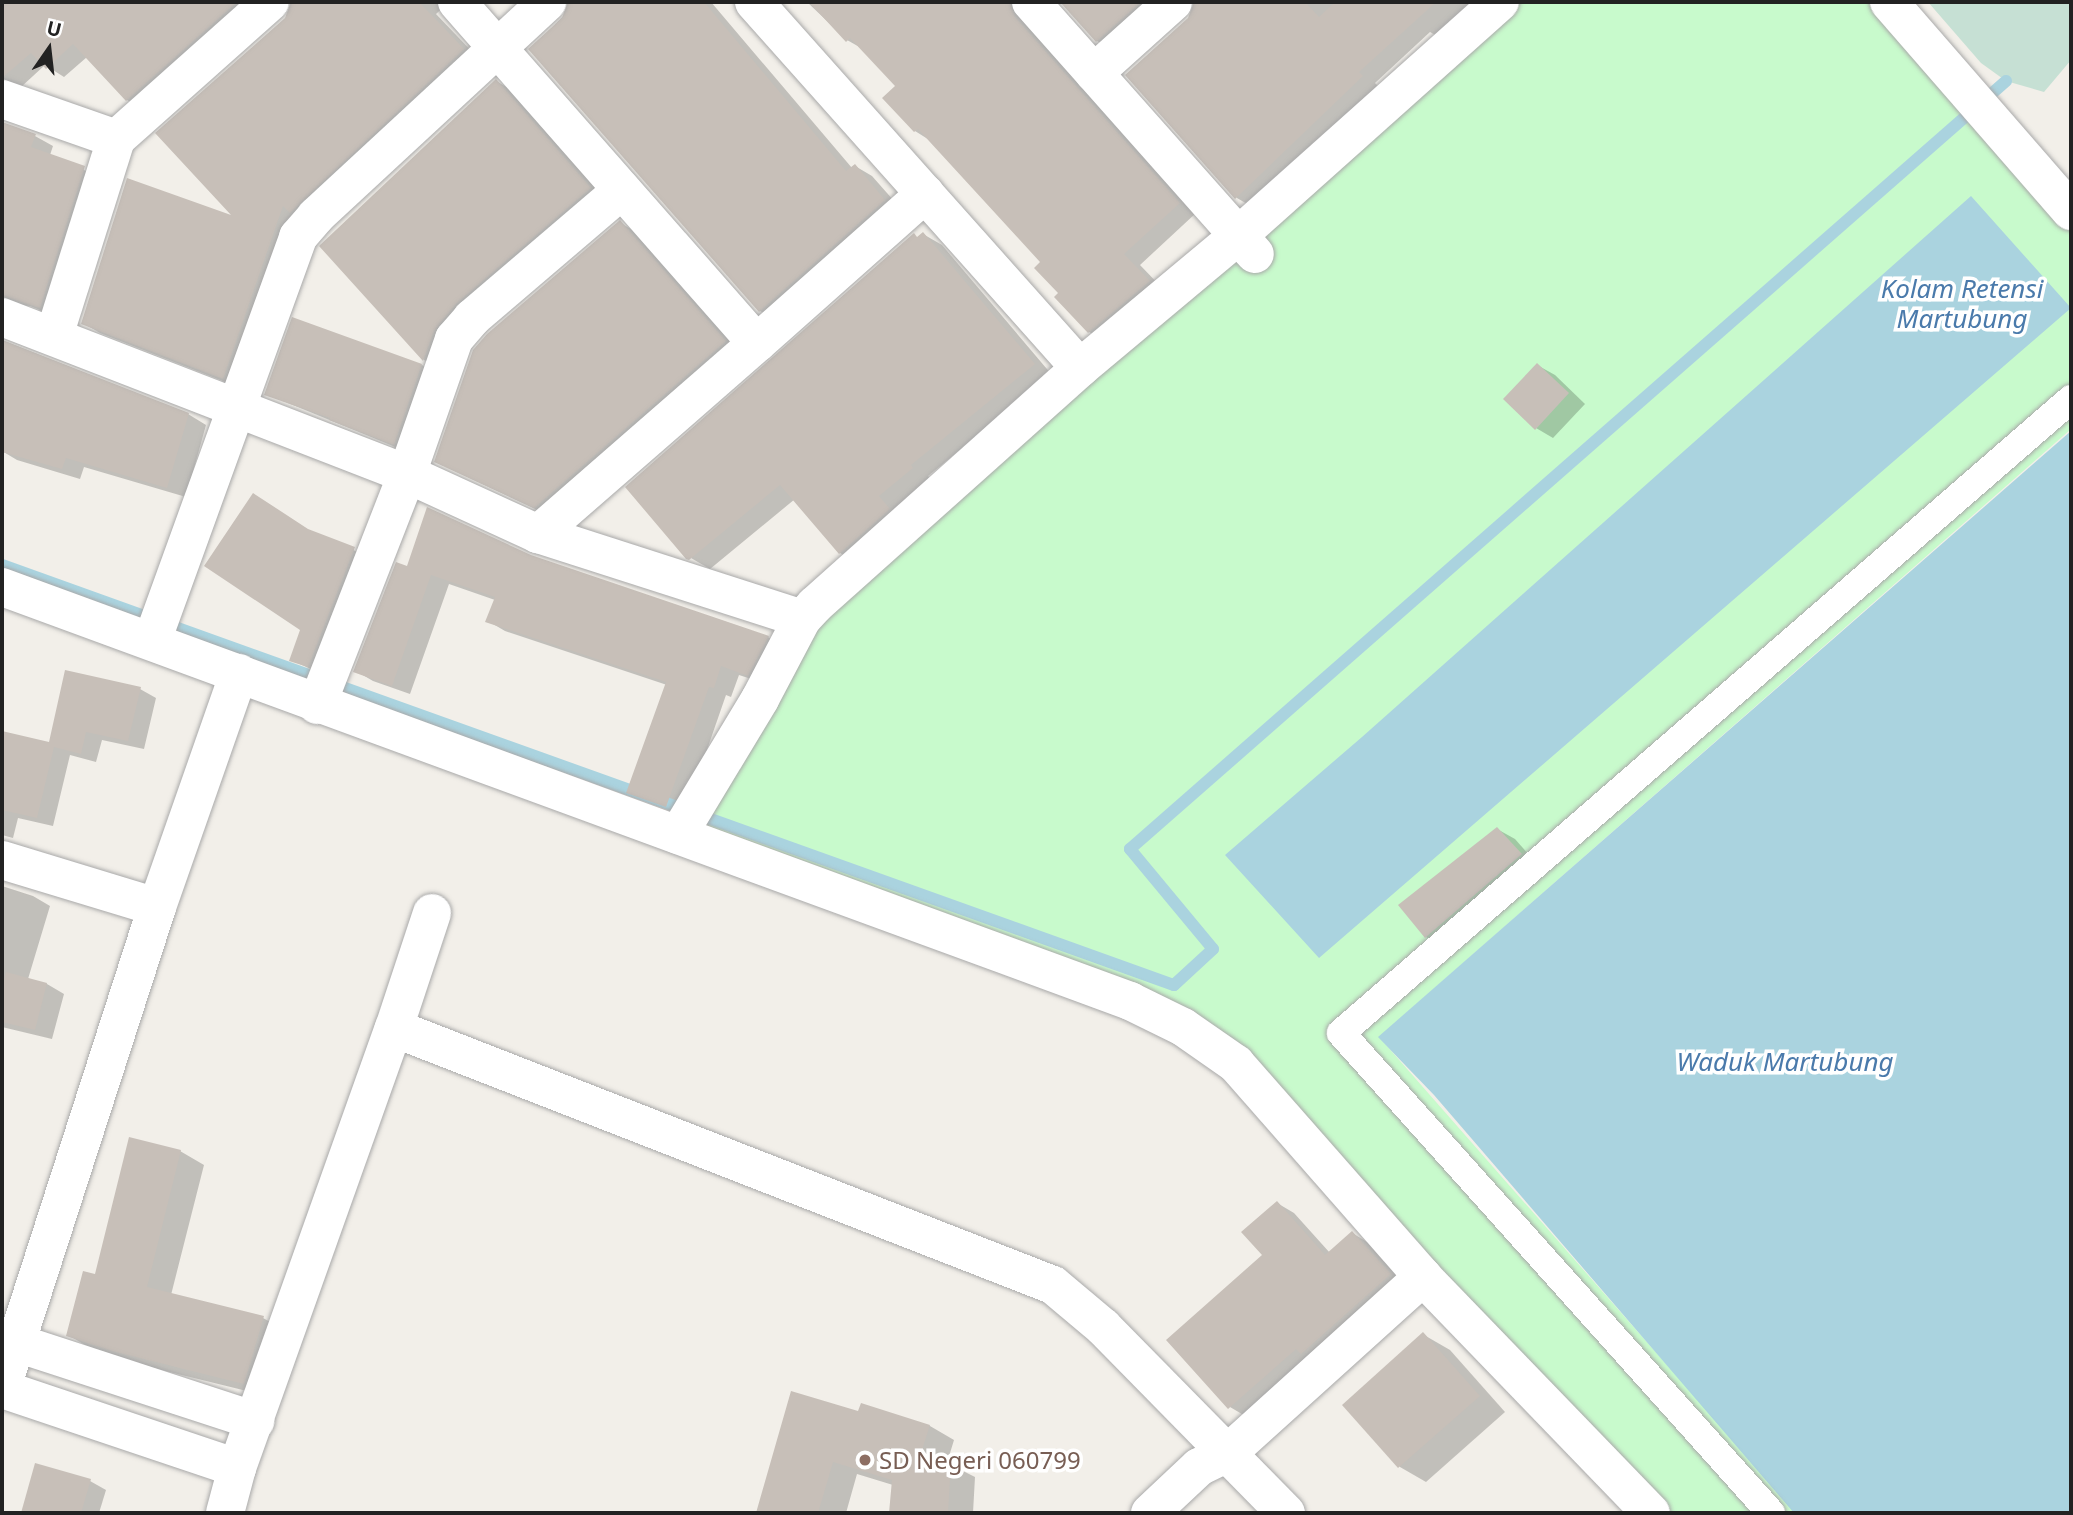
<!DOCTYPE html>
<html>
<head>
<meta charset="utf-8">
<style>
  body { margin:0 }
  #map { position:relative; width:2073px; height:1515px; overflow:hidden; background:#f2efe9; font-family:"Noto Sans",sans-serif }
  div>[style] { position:absolute }
  .wetland>* { inset:0; background:#c6e0d4 }
  .park>* { inset:0; background:#c8facc }
  .water>* { inset:0; background:#aad3df }
  .shadow>* { inset:0; background:#0003 }
  .stream>* { height:12px; margin:-6px; padding:0 6px; transform-origin:6px; border-radius:6px; background:#aad3df }
  .building>* { inset:0; background:#c7bfb8 }
  .roads { filter:drop-shadow(0 0 2px #a9a9a9) drop-shadow(0 0 2px #a9a9a9) }
  .pedestrian>* { height:28px; margin:-14px; padding:0 14px; transform-origin:14px; border-radius:14px; background:#fff }
  .minor>* { height:38px; margin:-19px; padding:0 19px; transform-origin:19px; border-radius:19px; background:#fff }
  .dots>* { width:19px; height:19px; translate:-50% -50%; box-sizing:border-box; border:4px solid #fff; border-radius:50% }
  span { translate:-50% -50%; white-space:nowrap; text-align:center; line-height:1.15; -webkit-text-stroke:7px #fff; paint-order:stroke }
  .education-label { font-size:24px; color:#785e54 }
  .left { translate:0 -50%; text-align:left }
  .water-label { font-size:26px; color:#4a7aab; font-style:italic }
  .frame { position:absolute; inset:0; border:4px solid #222; pointer-events:none }
  .north { position:absolute; left:14px; top:14px; width:70px; height:70px; -webkit-text-stroke:5px #fff; paint-order:stroke; rotate:14deg; font-size:19px; font-weight:700; line-height:28px; text-align:center; color:#222 }
  .north::after { content:''; display:block; margin:auto; width:24px; height:32px; background:#222; clip-path:polygon(50% 0,100% 100%,50% 72%,0 100%) }
</style>
</head>
<body>
<div id="map">
  <div class="wetland">
    <i style="clip-path:polygon(1928px 2px,2071px 2px,2071px 60px,2044px 92px,2006px 81px,1981px 63px)"></i>
  </div>
  <div class="park">
    <i style="clip-path:polygon(1500px 2px,1874px 2px,2071px 220px,2071px 429px,1379px 1037px,1797px 1513px,1658px 1513px,1273px 1106px,1193px 1010px,672px 818px,783px 619px)"></i>
  </div>
  <div class="water">
    <i style="clip-path:polygon(1971px 196px,2071px 308px,1319px 958px,1225px 855px,1362px 737px)"></i>
    <i style="clip-path:polygon(2071px 431px,2071px 1513px,1794px 1513px,1434px 1095px,1378px 1037px)"></i>
  </div>
  <div class="shadow">
    <i style="clip-path:polygon(2px 2px,265px 2px,144px 110px,127px 100px,87px 57px,64px 77px,45px 65px,21px 87px,2px 92px)"></i>
    <i style="clip-path:polygon(293px 2px,449px 2px,436px 14px,480px 60px,308px 222px,241px 388px,100px 333px,83px 323px,237px 219px,286px 19px)"></i>
    <i style="clip-path:polygon(570px 2px,711px 2px,852px 168px,855px 166px,872px 176px,902px 210px,777px 321px,760px 311px,530px 50px,569px 10px)"></i>
    <i style="clip-path:polygon(807px 2px,1029px 2px,1196px 213px,1140px 265px,1166px 292px,1106px 341px,1089px 332px,1061px 293px,1043px 262px,931px 141px,915px 131px,897px 87px,863px 49px,847px 40px)"></i>
    <i style="clip-path:polygon(1062px 2px,1168px 2px,1114px 51px,1097px 41px)"></i>
    <i style="clip-path:polygon(1196px 2px,1487px 2px,1449px 43px,1430px 32px,1375px 83px,1379px 87px,1254px 208px,1237px 198px,1127px 75px,1189px 19px)"></i>
    <i style="clip-path:polygon(496px 81px,512px 90px,606px 197px,439px 368px,424px 360px,322px 246px)"></i>
    <i style="clip-path:polygon(2px 124px,35px 136px,53px 146px,50px 155px,102px 178px,58px 317px,30px 306px,17px 305px,2px 317px)"></i>
    <i style="clip-path:polygon(620px 223px,637px 232px,742px 351px,552px 517px,436px 462px)"></i>
    <i style="clip-path:polygon(923px 234px,942px 245px,1052px 375px,928px 476px,931px 479px,859px 564px,840px 553px,795px 499px,710px 569px,691px 558px)"></i>
    <i style="clip-path:polygon(2px 340px,188px 414px,206px 425px,186px 497px,84px 467px,80px 479px,17px 460px,2px 451px)"></i>
    <i style="clip-path:polygon(422px 365px,437px 374px,410px 453px,266px 394px)"></i>
    <i style="clip-path:polygon(1537px 365px,1555px 375px,1585px 404px,1553px 438px,1536px 428px)"></i>
    <i style="clip-path:polygon(313px 533px,372px 558px,326px 676px,291px 660px,302px 630px)"></i>
    <i style="clip-path:polygon(530px 556px,768px 637px,785px 647px,766px 684px,739px 675px,731px 697px,726px 695px,684px 816px,629px 792px,667px 685px,505px 631px,488px 621px,495px 600px,449px 584px,410px 694px,373px 681px,356px 671px,408px 568px)"></i>
    <i style="clip-path:polygon(140px 689px,156px 698px,144px 749px,102px 740px,96px 762px,70px 755px,53px 826px,18px 818px,13px 838px,2px 835px,2px 733px,50px 744px)"></i>
    <i style="clip-path:polygon(1497px 829px,1515px 839px,1538px 865px,1444px 947px,1426px 937px)"></i>
    <i style="clip-path:polygon(2px 886px,33px 896px,50px 906px,28px 979px,47px 984px,64px 994px,52px 1039px,2px 1027px)"></i>
    <i style="clip-path:polygon(180px 1151px,204px 1165px,171px 1295px,263px 1318px,286px 1331px,267px 1396px,137px 1364px,92px 1349px,68px 1335px)"></i>
    <i style="clip-path:polygon(1277px 1203px,1294px 1213px,1330px 1253px,1352px 1233px,1369px 1243px,1407px 1285px,1247px 1417px,1230px 1407px)"></i>
    <i style="clip-path:polygon(1424px 1335px,1450px 1350px,1505px 1412px,1426px 1482px,1400px 1467px,1344px 1405px)"></i>
    <i style="clip-path:polygon(793px 1394px,859px 1413px,862px 1405px,930px 1426px,954px 1440px,947px 1463px,975px 1477px,973px 1513px,891px 1513px,893px 1485px,857px 1474px,846px 1513px,758px 1513px)"></i>
    <i style="clip-path:polygon(36px 1465px,90px 1481px,106px 1490px,99px 1513px,22px 1513px)"></i>
  </div>
  <div class="stream">
    <i style="left:2px;top:565px;width:1245px;rotate:19.72deg"></i>
    <i style="left:1174px;top:985px;width:53px;rotate:-42.7deg"></i>
    <i style="left:1213px;top:949px;width:130px;rotate:-129.7deg"></i>
    <i style="left:1130px;top:849px;width:1165px;rotate:-41.24deg"></i>
  </div>
  <div class="building">
    <i style="clip-path:polygon(2px 2px,237px 2px,126px 101px,73px 44px,46px 69px,31px 53px,2px 78px)"></i>
    <i style="clip-path:polygon(291px 2px,419px 2px,464px 49px,290px 213px,283px 206px,223px 379px,81px 324px,127px 178px,231px 215px,155px 133px,285px 18px)"></i>
    <i style="clip-path:polygon(568px 2px,704px 2px,846px 171px,855px 164px,885px 200px,759px 312px,528px 49px,562px 18px)"></i>
    <i style="clip-path:polygon(809px 2px,1010px 2px,1015px 17px,1180px 203px,1124px 254px,1150px 281px,1088px 333px,1054px 297px,1058px 293px,1034px 268px,1040px 262px,918px 129px,914px 132px,882px 98px,895px 86px,850px 38px,846px 42px)"></i>
    <i style="clip-path:polygon(1060px 2px,1141px 2px,1096px 42px)"></i>
    <i style="clip-path:polygon(1194px 2px,1305px 2px,1319px 17px,1335px 2px,1436px 2px,1359px 72px,1363px 76px,1235px 199px,1125px 75px,1188px 18px)"></i>
    <i style="clip-path:polygon(496px 79px,591px 188px,456px 304px,434px 331px,423px 361px,319px 246px)"></i>
    <i style="clip-path:polygon(2px 122px,36px 134px,31px 147px,85px 166px,40px 308px,2px 296px)"></i>
    <i style="clip-path:polygon(620px 220px,726px 341px,534px 508px,434px 462px,473px 350px,487px 334px)"></i>
    <i style="clip-path:polygon(923px 232px,1035px 364px,911px 465px,913px 468px,879px 496px,890px 509px,839px 554px,780px 485px,689px 560px,686px 559px,625px 487px,914px 233px,917px 237px)"></i>
    <i style="clip-path:polygon(292px 317px,422px 364px,394px 445px,329px 420px,330px 418px,264px 395px)"></i>
    <i style="clip-path:polygon(2px 340px,189px 413px,167px 488px,66px 458px,62px 469px,2px 452px)"></i>
    <i style="clip-path:polygon(1537px 363px,1569px 393px,1535px 430px,1503px 399px)"></i>
    <i style="clip-path:polygon(253px 493px,308px 529px,355px 547px,308px 667px,289px 661px,300px 630px,204px 566px)"></i>
    <i style="clip-path:polygon(427px 507px,531px 555px,769px 636px,748px 676px,721px 666px,714px 688px,709px 687px,666px 807px,626px 793px,666px 682px,485px 622px,495px 597px,431px 575px,392px 686px,353px 672px,396px 562px,407px 566px)"></i>
    <i style="clip-path:polygon(65px 670px,141px 687px,128px 741px,86px 732px,81px 754px,54px 747px,37px 818px,2px 810px,2px 731px,49px 742px)"></i>
    <i style="clip-path:polygon(1497px 827px,1522px 854px,1425px 938px,1398px 905px)"></i>
    <i style="clip-path:polygon(6px 972px,47px 983px,35px 1030px,2px 1022px,2px 989px)"></i>
    <i style="clip-path:polygon(129px 1137px,181px 1150px,147px 1287px,264px 1316px,244px 1384px,112px 1351px,66px 1336px,83px 1271px,95px 1274px)"></i>
    <i style="clip-path:polygon(1277px 1201px,1325px 1255px,1352px 1231px,1391px 1274px,1301px 1354px,1296px 1349px,1228px 1409px,1166px 1340px,1262px 1255px,1241px 1232px)"></i>
    <i style="clip-path:polygon(1423px 1332px,1480px 1396px,1398px 1468px,1342px 1405px)"></i>
    <i style="clip-path:polygon(791px 1391px,858px 1411px,861px 1403px,930px 1425px,919px 1459px,951px 1461px,948px 1513px,889px 1513px,892px 1480px,833px 1462px,818px 1513px,756px 1513px)"></i>
    <i style="clip-path:polygon(35px 1463px,91px 1479px,81px 1513px,21px 1513px)"></i>
  </div>
  <div class="roads">
    <div class="pedestrian">
      <i style="left:1771px;top:1513px;width:644px;rotate:-131.86deg"></i>
      <i style="left:1341px;top:1033px;width:967px;rotate:-40.97deg"></i>
    </div>
    <div class="minor">
      <i style="left:457px;top:2px;width:454px;rotate:48.7deg"></i>
      <i style="left:757px;top:343px;width:291px;rotate:138.9deg"></i>
      <i style="left:754px;top:2px;width:490px;rotate:48.3deg"></i>
      <i style="left:1031px;top:2px;width:337px;rotate:48.4deg"></i>
      <i style="left:1889px;top:2px;width:277px;rotate:49deg"></i>
      <i style="left:1094px;top:73px;width:106px;rotate:-41.9deg"></i>
      <i style="left:2px;top:99px;width:121px;rotate:19.3deg"></i>
      <i style="left:2px;top:317px;width:434px;rotate:21.2deg"></i>
      <i style="left:407px;top:474px;width:144px;rotate:24.6deg"></i>
      <i style="left:538px;top:534px;width:277px;rotate:17.8deg"></i>
      <i style="left:54px;top:336px;width:207px;rotate:-72.5deg"></i>
      <i style="left:116px;top:139px;width:206px;rotate:-41.7deg"></i>
      <i style="left:757px;top:343px;width:225px;rotate:-41.6deg"></i>
      <i style="left:2px;top:587px;width:1202px;rotate:20.15deg"></i>
      <i style="left:1130px;top:1001px;width:59px;rotate:26.1deg"></i>
      <i style="left:1183px;top:1027px;width:65px;rotate:34.9deg"></i>
      <i style="left:1236px;top:1064px;width:283px;rotate:48.7deg"></i>
      <i style="left:1423px;top:1277px;width:328px;rotate:46deg"></i>
      <i style="left:152px;top:641px;width:430px;rotate:-70.1deg"></i>
      <i style="left:298px;top:237px;width:28px;rotate:-49deg"></i>
      <i style="left:316px;top:216px;width:315px;rotate:-42.8deg"></i>
      <i style="left:317px;top:705px;width:248px;rotate:-68.7deg"></i>
      <i style="left:407px;top:474px;width:143px;rotate:-70.8deg"></i>
      <i style="left:454px;top:339px;width:28px;rotate:-49deg"></i>
      <i style="left:472px;top:318px;width:197px;rotate:-40.5deg"></i>
      <i style="left:678px;top:835px;width:159px;rotate:-58.9deg"></i>
      <i style="left:760px;top:699px;width:90px;rotate:-62.3deg"></i>
      <i style="left:802px;top:619px;width:19px;rotate:-47deg"></i>
      <i style="left:815px;top:605px;width:356px;rotate:-41.8deg"></i>
      <i style="left:1080px;top:368px;width:207px;rotate:-39.9deg"></i>
      <i style="left:1239px;top:235px;width:350px;rotate:-41.8deg"></i>
      <i style="left:2px;top:860px;width:162px;rotate:16.9deg"></i>
      <i style="left:394px;top:1028px;width:707px;rotate:21.31deg"></i>
      <i style="left:1053px;top:1285px;width:65px;rotate:40deg"></i>
      <i style="left:1103px;top:1327px;width:261px;rotate:45.5deg"></i>
      <i style="left:14px;top:1342px;width:254px;rotate:18.1deg"></i>
      <i style="left:2px;top:1387px;width:504px;rotate:-72.1deg"></i>
      <i style="left:157px;top:907px;width:248px;rotate:-70.7deg"></i>
      <i style="left:2px;top:1389px;width:248px;rotate:18.6deg"></i>
      <i style="left:225px;top:1513px;width:47px;rotate:-75.1deg"></i>
      <i style="left:237px;top:1468px;width:467px;rotate:-70.4deg"></i>
      <i style="left:394px;top:1028px;width:121px;rotate:-71.7deg"></i>
      <i style="left:1150px;top:1513px;width:67px;rotate:-43.2deg"></i>
      <i style="left:1199px;top:1467px;width:32px;rotate:-26deg"></i>
      <i style="left:1228px;top:1453px;width:263px;rotate:-42.1deg"></i>
    </div>
  </div>
  <div class="dots">
    <i style="left:865px;top:1460px;background:#8d6e63"></i>
  </div>
  <div class="education-label">
    <span class="left" style="left:879px;top:1460px">SD Negeri 060799</span>
  </div>
  <div class="water-label">
    <span style="left:1962px;top:304px">Kolam Retensi<br>Martubung</span>
    <span style="left:1785px;top:1062px">Waduk Martubung</span>
  </div>
  <div class="frame"></div>
  <div class="north">U</div>
</div>
</body>
</html>
